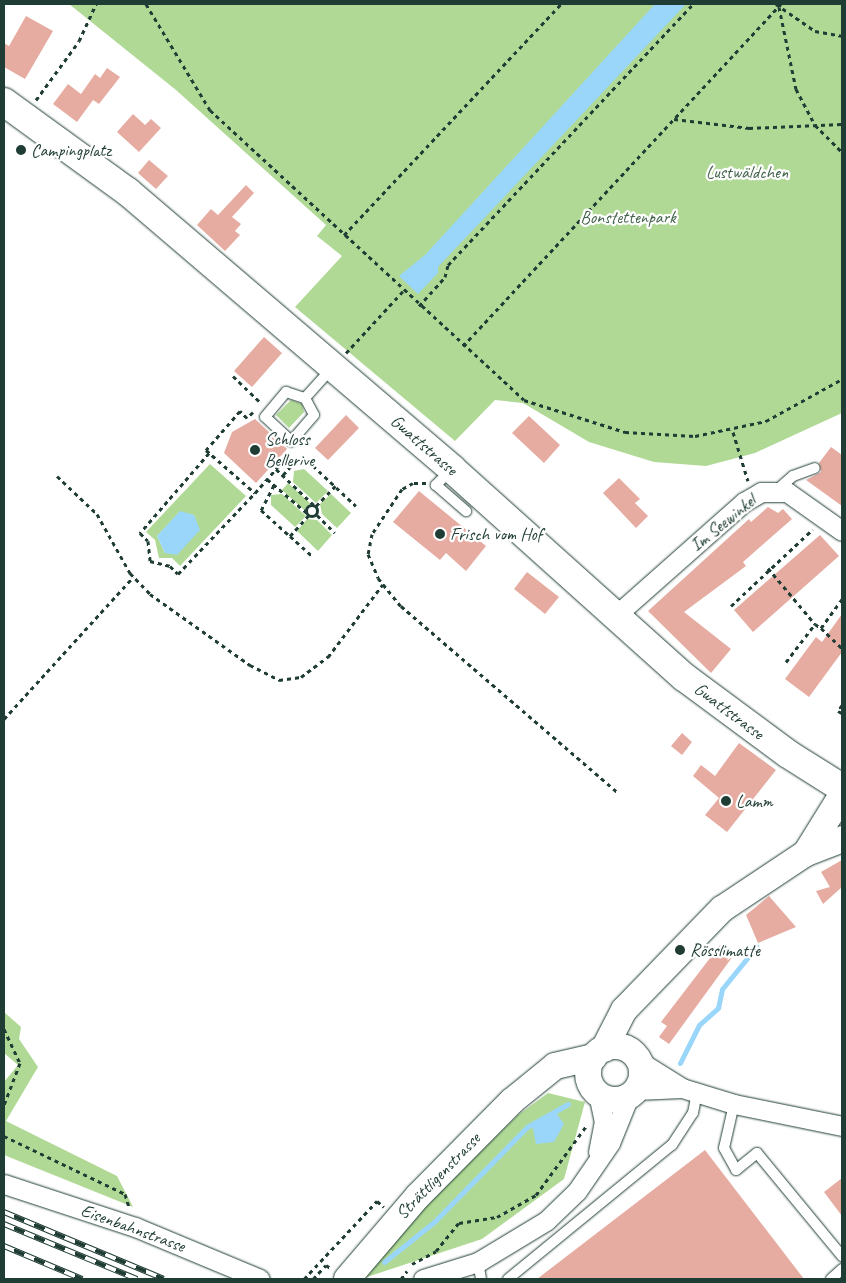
<!DOCTYPE html>
<html>
<head>
<meta charset="utf-8">
<style>
  body { margin:0 }
  #map { position:relative; width:846px; height:1283px; overflow:hidden; background:#fff; font-family:Caveat,sans-serif }
  div>[style] { position:absolute }
  .green>* { inset:0; background:#b1d996 }
  .water>* { inset:0; background:#99d6fa }
  .stream>* { height:5px; margin:-2.5px; padding:0 2.5px; transform-origin:2.5px; border-radius:2.5px; background:#99d6fa }
  .building>* { inset:0; background:#e6aca1 }
  .path>* { height:3px; margin-top:-1.5px; transform-origin:0; background:repeating-linear-gradient(90deg,#1f3d34 0 4px,transparent 0 8px) }
  .path>.ring { margin:-1.5px; padding:0; box-sizing:content-box; background:none; border:3px solid #1f3d34; border-radius:50% }
  .roads { filter:drop-shadow(0 0 1px #1f3d34) drop-shadow(0 0 1px #1f3d34) }
  .lane>* { height:10px; margin:-5px; padding:0 5px; transform-origin:5px; border-radius:5px; background:#fff }
  .street>* { height:19px; margin:-9.5px; padding:0 9.5px; transform-origin:9.5px; border-radius:9.5px; background:#fff }
  .secondary>* { height:26px; margin:-13px; padding:0 13px; transform-origin:13px; border-radius:13px; background:#fff }
  .secondary>.ring { margin:-13px; padding:0; box-sizing:content-box; background:none; border:26px solid #fff; border-radius:50% }
  .primary>* { height:28px; margin:-14px; padding:0 14px; transform-origin:14px; border-radius:14px; background:#fff }
  .rail>* { height:5.5px; margin-top:-2.75px; transform-origin:0; background:repeating-linear-gradient(90deg,#fff 0 11px,#1f3d34 0 22px); box-sizing:border-box; border-block:1px solid #1f3d34 }
  .dots>* { width:14px; height:14px; translate:-50% -50%; box-sizing:border-box; border:2px solid #fff; border-radius:50% }
  span { translate:-50% -50%; white-space:nowrap; text-align:center; line-height:1.15; -webkit-text-stroke:4.5px #fff; paint-order:stroke }
  .poi-label { font-size:18px; color:#1f3d34 }
  .left { translate:0 -50%; text-align:left }
  .park-label { font-size:18px; color:#44644c }
  .street-label { font-size:18px; color:#1f3d34 }
  .frame { position:absolute; inset:0; border:5px solid #1f3d34; pointer-events:none }
</style>
</head>
<body>
<div id="map">
  <div class="green">
    <i style="clip-path:polygon(69px 4px,842px 4px,842px 413px,755px 453px,706px 466px,654px 462px,589px 442px,523px 403px,495px 400px,455px 441px,295px 307px,342px 256px,317px 236px,326px 225px,176px 90px)"></i>
    <i style="clip-path:polygon(291px 400px,302px 404px,304px 412px,289px 428px,276px 415px)"></i>
    <i style="clip-path:polygon(evenodd,210px 464px,246px 496px,180px 566px,172px 558px,159px 558px,155px 540px,146px 532px,210px 464px,180px 512px,194px 515px,198px 528px,175px 553px,165px 553px,157px 536px,180px 512px)"></i>
    <i style="clip-path:polygon(304px 469px,328px 491px,316px 503px,293px 482px,294px 471px)"></i>
    <i style="clip-path:polygon(288px 483px,310px 503px,304px 510px,282px 490px)"></i>
    <i style="clip-path:polygon(282px 494px,306px 516px,295px 527px,271px 505px,271px 495px)"></i>
    <i style="clip-path:polygon(331px 494px,351px 513px,337px 528px,322px 514px,320px 504px)"></i>
    <i style="clip-path:polygon(307px 519px,317px 520px,332px 535px,318px 551px,297px 531px)"></i>
    <i style="clip-path:polygon(4px 1012px,21px 1027px,19px 1039px,38px 1067px,6px 1121px,117px 1176px,133px 1207px,4px 1155px,4px 1082px,18px 1065px,4px 1053px)"></i>
    <i style="clip-path:polygon(548px 1093px,585px 1102px,564px 1179px,482px 1239px,364px 1278px,418px 1212px,518px 1115px)"></i>
  </div>
  <div class="water">
    <i style="clip-path:polygon(655px 4px,686px 4px,438px 267px,438px 273px,418px 294px,399px 276px,425px 255px)"></i>
    <i style="clip-path:polygon(180px 511px,194px 515px,200px 530px,177px 555px,165px 553px,157px 536px)"></i>
    <i style="clip-path:polygon(554px 1110px,564px 1124px,554px 1142px,536px 1144px,532px 1124px)"></i>
  </div>
  <div class="stream">
    <i style="left:680px;top:1063px;width:42px;rotate:-63.4deg"></i>
    <i style="left:699px;top:1025px;width:25px;rotate:-42deg"></i>
    <i style="left:718px;top:1008px;width:19px;rotate:-78deg"></i>
    <i style="left:722px;top:989px;width:55px;rotate:-50.9deg"></i>
    <i style="left:384px;top:1262px;width:64px;rotate:-38.7deg"></i>
    <i style="left:434px;top:1222px;width:133px;rotate:-45.6deg"></i>
    <i style="left:527px;top:1127px;width:47px;rotate:-29.3deg"></i>
  </div>
  <div class="building">
    <i style="clip-path:polygon(26px 16px,53px 31px,25px 79px,4px 67px,4px 43px,9px 46px)"></i>
    <i style="clip-path:polygon(107px 68px,120px 77px,99px 104px,93px 100px,77px 122px,53px 104px,68px 84px,81px 94px,95px 74px,100px 78px)"></i>
    <i style="clip-path:polygon(133px 114px,145px 125px,151px 119px,161px 128px,139px 152px,117px 132px)"></i>
    <i style="clip-path:polygon(149px 160px,168px 176px,156px 189px,138px 173px)"></i>
    <i style="clip-path:polygon(246px 185px,254px 193px,232px 217px,241px 224px,235px 231px,240px 235px,225px 251px,197px 225px,211px 209px,218px 215px)"></i>
    <i style="clip-path:polygon(264px 337px,282px 353px,252px 387px,234px 371px)"></i>
    <i style="clip-path:polygon(346px 415px,359px 428px,328px 460px,315px 448px)"></i>
    <i style="clip-path:polygon(529px 416px,560px 445px,544px 463px,512px 433px)"></i>
    <i style="clip-path:polygon(255px 419px,287px 449px,256px 483px,224px 453px,232px 432px)"></i>
    <i style="clip-path:polygon(831px 447px,842px 455px,842px 506px,806px 480px,821px 472px,819px 463px)"></i>
    <i style="clip-path:polygon(619px 478px,640px 499px,635px 503px,648px 516px,636px 528px,603px 493px)"></i>
    <i style="clip-path:polygon(419px 491px,486px 546px,466px 571px,446px 553px,440px 560px,393px 522px)"></i>
    <i style="clip-path:polygon(768px 507px,778px 513px,783px 509px,792px 519px,743px 562px,746px 566px,684px 612px,731px 649px,711px 673px,648px 611px,749px 519px,751px 522px)"></i>
    <i style="clip-path:polygon(820px 535px,839px 556px,753px 632px,734px 610px)"></i>
    <i style="clip-path:polygon(527px 572px,559px 597px,545px 614px,514px 589px)"></i>
    <i style="clip-path:polygon(842px 614px,842px 652px,809px 697px,785px 679px,816px 637px,822px 642px)"></i>
    <i style="clip-path:polygon(682px 733px,692px 742px,682px 755px,671px 746px)"></i>
    <i style="clip-path:polygon(739px 743px,776px 770px,727px 832px,705px 815px,719px 798px,693px 776px,701px 765px,715px 776px)"></i>
    <i style="clip-path:polygon(842px 860px,842px 887px,823px 904px,816px 891px,830px 887px,821px 872px)"></i>
    <i style="clip-path:polygon(769px 896px,796px 927px,758px 943px,746px 915px)"></i>
    <i style="clip-path:polygon(720px 945px,733px 956px,669px 1044px,659px 1037px,667px 1026px,661px 1022px)"></i>
    <i style="clip-path:polygon(705px 1150px,804px 1279px,537px 1279px)"></i>
    <i style="clip-path:polygon(842px 1178px,842px 1216px,824px 1192px)"></i>
  </div>
  <div class="path">
    <i style="left:146px;top:4px;width:124px;rotate:58.9deg"></i>
    <i style="left:210px;top:110px;width:427px;rotate:42.7deg"></i>
    <i style="left:524px;top:400px;width:106px;rotate:17.6deg"></i>
    <i style="left:625px;top:432px;width:70px;rotate:3.3deg"></i>
    <i style="left:695px;top:436px;width:73px;rotate:-11.9deg"></i>
    <i style="left:766px;top:421px;width:87px;rotate:-28.9deg"></i>
    <i style="left:776px;top:4px;width:47px;rotate:34.7deg"></i>
    <i style="left:815px;top:31px;width:27px;rotate:10deg"></i>
    <i style="left:779px;top:7px;width:84px;rotate:78.3deg"></i>
    <i style="left:796px;top:89px;width:41px;rotate:62.2deg"></i>
    <i style="left:815px;top:125px;width:38px;rotate:45deg"></i>
    <i style="left:36px;top:100px;width:73px;rotate:-53.9deg"></i>
    <i style="left:79px;top:41px;width:41px;rotate:-65.3deg"></i>
    <i style="left:674px;top:119px;width:76px;rotate:6.8deg"></i>
    <i style="left:749px;top:128px;width:93px;rotate:-2.5deg"></i>
    <i style="left:344px;top:235px;width:317px;rotate:-46.8deg"></i>
    <i style="left:419px;top:306px;width:39px;rotate:-48deg"></i>
    <i style="left:445px;top:277px;width:12px;rotate:-76deg"></i>
    <i style="left:448px;top:265px;width:358px;rotate:-46.8deg"></i>
    <i style="left:463px;top:346px;width:467px;rotate:-47.1deg"></i>
    <i style="left:346px;top:353px;width:84px;rotate:-47.4deg"></i>
    <i style="left:233px;top:376px;width:39px;rotate:44deg"></i>
    <i style="left:253px;top:412px;width:8px;rotate:135deg"></i>
    <i style="left:247px;top:418px;width:10px;rotate:-135deg"></i>
    <i style="left:240px;top:411px;width:52px;rotate:131.1deg"></i>
    <i style="left:206px;top:450px;width:65px;rotate:41.3deg"></i>
    <i style="left:255px;top:493px;width:53px;rotate:-48.8deg"></i>
    <i style="left:733px;top:432px;width:51px;rotate:73deg"></i>
    <i style="left:209px;top:453px;width:106px;rotate:130.8deg"></i>
    <i style="left:140px;top:533px;width:11px;rotate:45deg"></i>
    <i style="left:148px;top:541px;width:20px;rotate:84deg"></i>
    <i style="left:150px;top:561px;width:21px;rotate:14deg"></i>
    <i style="left:170px;top:566px;width:11px;rotate:45deg"></i>
    <i style="left:178px;top:574px;width:112px;rotate:-46.5deg"></i>
    <i style="left:276px;top:469px;width:52px;rotate:43.5deg"></i>
    <i style="left:283px;top:475px;width:13px;rotate:-48deg"></i>
    <i style="left:292px;top:465px;width:16px;rotate:-18deg"></i>
    <i style="left:307px;top:460px;width:67px;rotate:43.2deg"></i>
    <i style="left:57px;top:476px;width:55px;rotate:43.5deg"></i>
    <i style="left:97px;top:514px;width:68px;rotate:60.8deg"></i>
    <i style="left:130px;top:573px;width:29px;rotate:46deg"></i>
    <i style="left:150px;top:594px;width:123px;rotate:35.4deg"></i>
    <i style="left:250px;top:665px;width:33px;rotate:27deg"></i>
    <i style="left:279px;top:680px;width:22px;rotate:-8deg"></i>
    <i style="left:301px;top:677px;width:34px;rotate:-37deg"></i>
    <i style="left:328px;top:657px;width:91px;rotate:-53deg"></i>
    <i style="left:267px;top:479px;width:52px;rotate:40.4deg"></i>
    <i style="left:426px;top:483px;width:13px;rotate:180deg"></i>
    <i style="left:413px;top:483px;width:13px;rotate:151deg"></i>
    <i style="left:402px;top:489px;width:54px;rotate:123.7deg"></i>
    <i style="left:372px;top:534px;width:20px;rotate:101deg"></i>
    <i style="left:368px;top:554px;width:26px;rotate:67deg"></i>
    <i style="left:378px;top:578px;width:36px;rotate:51deg"></i>
    <i style="left:401px;top:606px;width:285px;rotate:40.7deg"></i>
    <i style="left:274px;top:485px;width:28px;rotate:117deg"></i>
    <i style="left:261px;top:510px;width:39px;rotate:42deg"></i>
    <i style="left:290px;top:536px;width:28px;rotate:-48deg"></i>
    <i class="ring" style="left:306.5px;top:505.5px;width:8px;height:8px"></i>
    <i style="left:316px;top:506px;width:28px;rotate:-46deg"></i>
    <i style="left:317px;top:515px;width:25px;rotate:45deg"></i>
    <i style="left:290px;top:536px;width:30px;rotate:42deg"></i>
    <i style="left:768px;top:568px;width:73px;rotate:50deg"></i>
    <i style="left:731px;top:606px;width:112px;rotate:-43.2deg"></i>
    <i style="left:821px;top:628px;width:29px;rotate:44deg"></i>
    <i style="left:786px;top:662px;width:48px;rotate:-52.7deg"></i>
    <i style="left:815px;top:624px;width:7px;rotate:34deg"></i>
    <i style="left:821px;top:628px;width:36px;rotate:-54deg"></i>
    <i style="left:842px;top:705px;width:7px;rotate:124deg"></i>
    <i style="left:838px;top:711px;width:4px;rotate:27deg"></i>
    <i style="left:4px;top:719px;width:192px;rotate:-47.7deg"></i>
    <i style="left:4px;top:1029px;width:38px;rotate:65deg"></i>
    <i style="left:20px;top:1063px;width:45px;rotate:110.9deg"></i>
    <i style="left:4px;top:1136px;width:134px;rotate:25.6deg"></i>
    <i style="left:125px;top:1194px;width:14px;rotate:73deg"></i>
    <i style="left:412px;top:1264px;width:27px;rotate:-28deg"></i>
    <i style="left:436px;top:1251px;width:36px;rotate:-51deg"></i>
    <i style="left:459px;top:1223px;width:38px;rotate:-9deg"></i>
    <i style="left:497px;top:1217px;width:45px;rotate:-29.4deg"></i>
    <i style="left:536px;top:1195px;width:87px;rotate:-53.9deg"></i>
    <i style="left:304px;top:1279px;width:107px;rotate:-46.9deg"></i>
    <i style="left:377px;top:1201px;width:9px;rotate:41deg"></i>
    <i style="left:313px;top:1279px;width:19px;rotate:-47deg"></i>
    <i style="left:326px;top:1265px;width:7px;rotate:34deg"></i>
    <i style="left:401px;top:1279px;width:10px;rotate:-53deg"></i>
  </div>
  <div class="roads">
    <div class="lane">
      <i style="left:305px;top:398px;width:19px;rotate:62deg"></i>
      <i style="left:314px;top:415px;width:35px;rotate:131deg"></i>
      <i style="left:291px;top:441px;width:35px;rotate:-137deg"></i>
      <i style="left:265px;top:417px;width:33px;rotate:-50deg"></i>
      <i style="left:286px;top:392px;width:20px;rotate:18deg"></i>
      <i style="left:305px;top:398px;width:40px;rotate:-48deg"></i>
      <i style="left:452px;top:469px;width:23px;rotate:135deg"></i>
      <i style="left:436px;top:485px;width:40px;rotate:41deg"></i>
      <i style="left:778px;top:489px;width:20px;rotate:-41deg"></i>
      <i style="left:793px;top:476px;width:23px;rotate:-20deg"></i>
      <i style="left:734px;top:1104px;width:45px;rotate:102.8deg"></i>
      <i style="left:724px;top:1148px;width:25px;rotate:61deg"></i>
      <i style="left:736px;top:1170px;width:27px;rotate:-39deg"></i>
      <i style="left:757px;top:1153px;width:134px;rotate:50.5deg"></i>
      <i style="left:478px;top:1262px;width:17px;rotate:80deg"></i>
      <i style="left:508px;top:1279px;width:212px;rotate:-39.3deg"></i>
      <i style="left:672px;top:1145px;width:38px;rotate:-57deg"></i>
      <i style="left:693px;top:1113px;width:21px;rotate:-79deg"></i>
      <i style="left:831px;top:1279px;width:15px;rotate:-42deg"></i>
    </div>
    <div class="street">
      <i style="left:614px;top:617px;width:174px;rotate:-41.5deg"></i>
      <i style="left:744px;top:502px;width:20px;rotate:-30deg"></i>
      <i style="left:761px;top:492px;width:26px"></i>
      <i style="left:787px;top:492px;width:67px;rotate:35.3deg"></i>
      <i style="left:639px;top:1061px;width:51px;rotate:32.1deg"></i>
      <i style="left:682px;top:1088px;width:54px;rotate:17.1deg"></i>
      <i style="left:734px;top:1104px;width:110px;rotate:11.5deg"></i>
      <i style="left:636px;top:1090px;width:46px;rotate:-2.5deg"></i>
      <i style="left:598px;top:1152px;width:31px;rotate:-79deg"></i>
      <i style="left:604px;top:1122px;width:29px;rotate:-102deg"></i>
      <i style="left:4px;top:1184px;width:138px;rotate:18.2deg"></i>
      <i style="left:135px;top:1227px;width:135px;rotate:22.6deg"></i>
      <i style="left:423px;top:1279px;width:58px;rotate:-17.2deg"></i>
      <i style="left:478px;top:1262px;width:79px;rotate:-31.1deg"></i>
      <i style="left:546px;top:1221px;width:43px;rotate:-44.1deg"></i>
      <i style="left:577px;top:1191px;width:58px;rotate:-55.5deg"></i>
      <i style="left:610px;top:1143px;width:51px;rotate:-68deg"></i>
    </div>
    <div class="secondary">
      <i style="left:806px;top:853px;width:68px;rotate:-58.2deg"></i>
      <i class="ring" style="left:588px;top:1046px;width:28px;height:28px"></i>
      <i style="left:604px;top:1049px;width:44px;rotate:-62.9deg"></i>
      <i style="left:624px;top:1010px;width:141px;rotate:-45.9deg"></i>
      <i style="left:722px;top:909px;width:101px;rotate:-33.7deg"></i>
      <i style="left:806px;top:853px;width:39px;rotate:-21deg"></i>
      <i style="left:347px;top:1279px;width:109px;rotate:-49.5deg"></i>
      <i style="left:418px;top:1196px;width:134px;rotate:-45.3deg"></i>
      <i style="left:512px;top:1101px;width:55px;rotate:-39.1deg"></i>
      <i style="left:555px;top:1066px;width:40px;rotate:-13deg"></i>
    </div>
    <div class="primary">
      <i style="left:4px;top:102px;width:153px;rotate:36deg"></i>
      <i style="left:128px;top:192px;width:426px;rotate:40.5deg"></i>
      <i style="left:452px;top:469px;width:312px;rotate:41.9deg"></i>
      <i style="left:684px;top:677px;width:129px;rotate:36.5deg"></i>
      <i style="left:788px;top:754px;width:64px;rotate:32.2deg"></i>
    </div>
  </div>
  <div class="rail">
    <i style="left:4px;top:1212px;width:173px;rotate:22.7deg"></i>
    <i style="left:4px;top:1224px;width:144px;rotate:22.5deg"></i>
    <i style="left:4px;top:1246px;width:85px;rotate:22.9deg"></i>
  </div>
  <div class="dots">
    <i style="left:21px;top:150px;background:#1f3d34"></i>
    <i style="left:255px;top:450px;background:#1f3d34"></i>
    <i style="left:440px;top:534px;background:#1f3d34"></i>
    <i style="left:726px;top:801px;background:#1f3d34"></i>
    <i style="left:680px;top:950px;background:#1f3d34"></i>
  </div>
  <div class="poi-label">
    <span class="left" style="left:31px;top:150px">Campingplatz</span>
    <span class="left" style="left:265px;top:450px">Schloss<br>Bellerive</span>
    <span class="left" style="left:450px;top:534px">Frisch vom Hof</span>
    <span class="left" style="left:736px;top:801px">Lamm</span>
    <span class="left" style="left:690px;top:950px">Rösslimatte</span>
  </div>
  <div class="park-label">
    <span style="left:747px;top:172px">Lustwäldchen</span>
    <span style="left:628px;top:217px">Bonstettenpark</span>
  </div>
  <div class="street-label">
    <span style="left:424px;top:445px;rotate:41deg">Gwattstrasse</span>
    <span style="left:723px;top:523px;rotate:-39deg">Im Seewinkel</span>
    <span style="left:729px;top:711px;rotate:37deg">Gwattstrasse</span>
    <span style="left:438px;top:1176px;rotate:-46deg">Strättligenstrasse</span>
    <span style="left:133px;top:1228px;rotate:20deg">Eisenbahnstrasse</span>
  </div>
  <div class="frame"></div>
</div>
</body>
</html>
